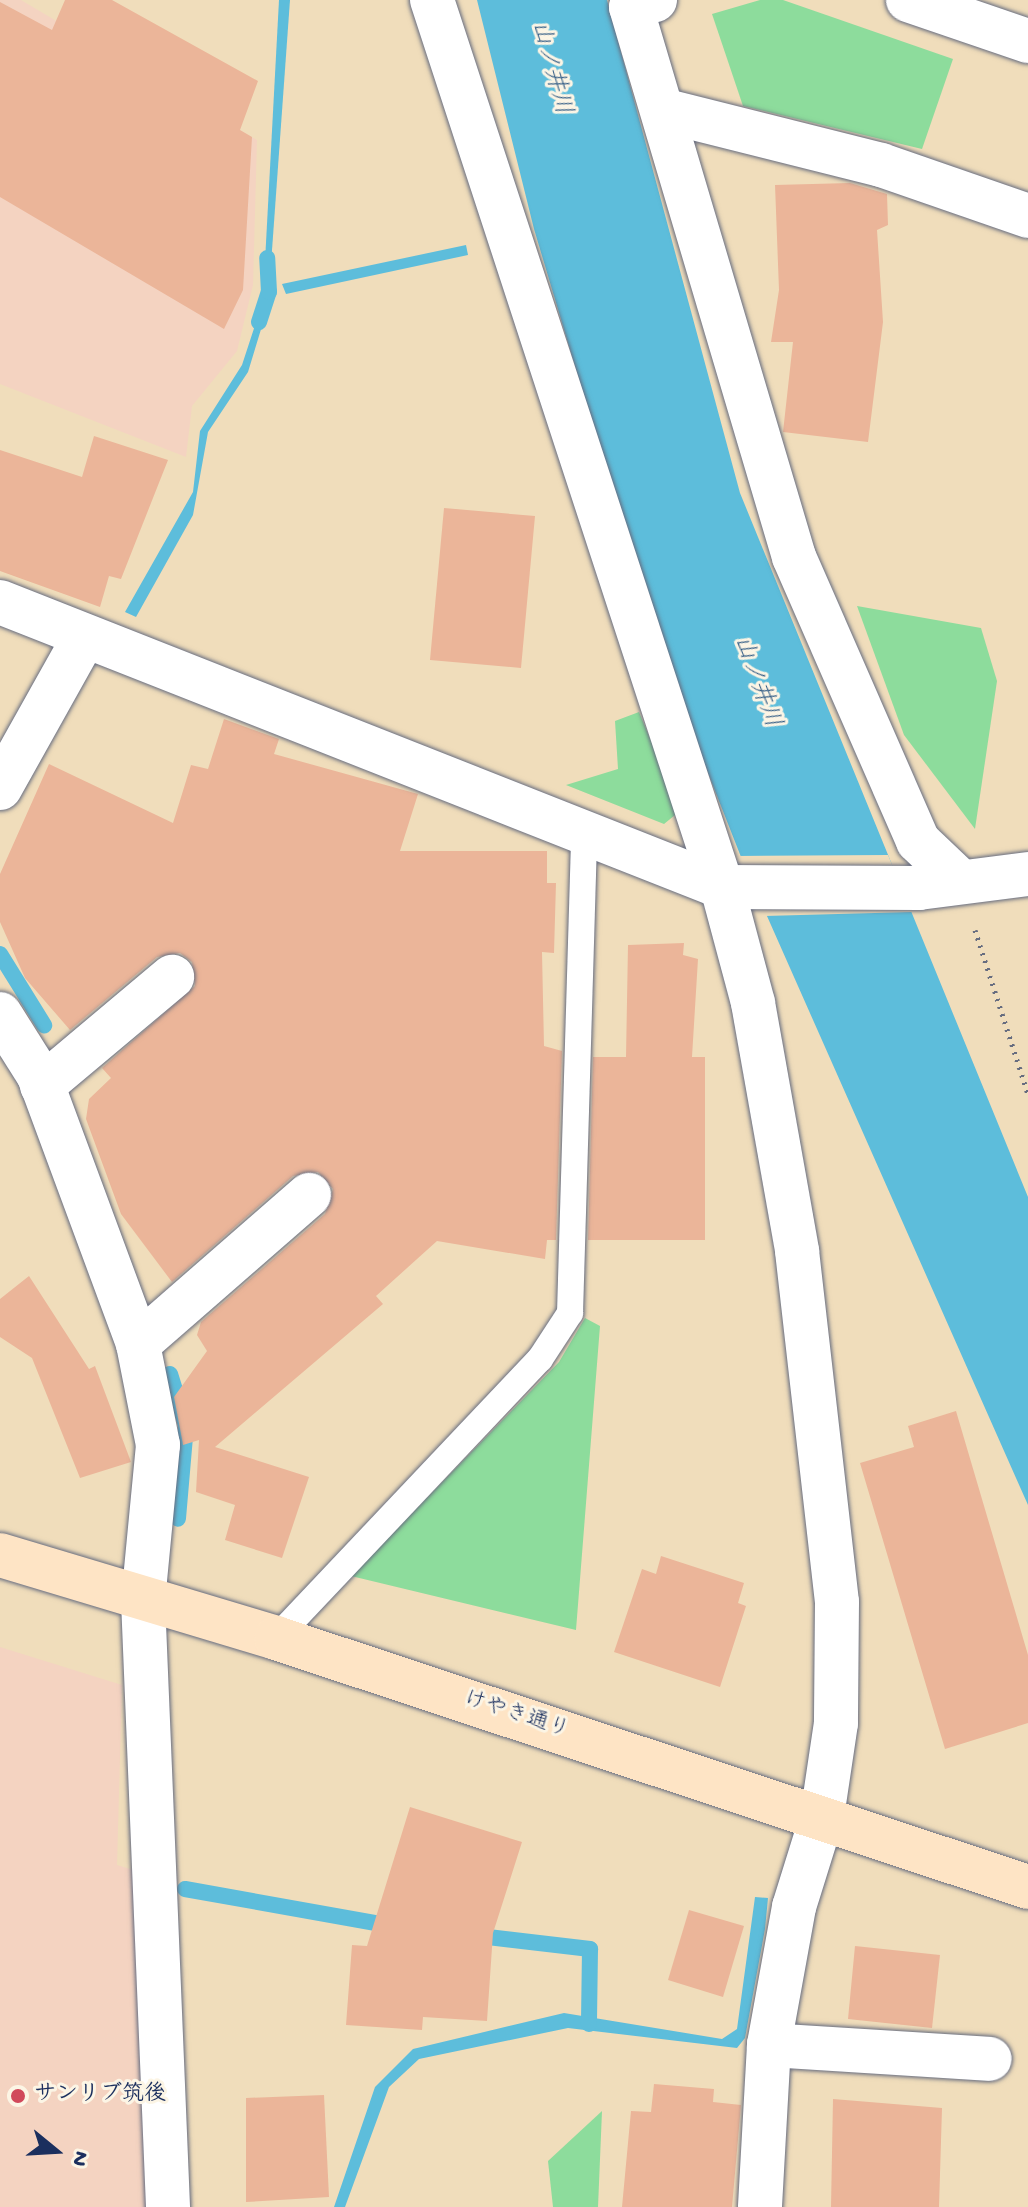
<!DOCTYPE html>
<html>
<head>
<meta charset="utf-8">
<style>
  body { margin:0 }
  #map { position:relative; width:1028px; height:2207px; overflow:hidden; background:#f0ddbb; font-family:"Gochi Hand","Klee One",sans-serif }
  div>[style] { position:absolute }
  .built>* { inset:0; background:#f4d3c1 }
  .green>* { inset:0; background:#8ddc9c }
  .water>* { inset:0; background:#5dbddb }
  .pier>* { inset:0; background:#f0ddbb }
  .stream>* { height:16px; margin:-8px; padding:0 8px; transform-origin:8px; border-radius:8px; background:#5dbddb }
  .building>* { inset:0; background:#ebb599 }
  .path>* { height:5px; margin-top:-2.5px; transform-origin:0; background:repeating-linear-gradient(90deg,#666c7f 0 2px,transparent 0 8px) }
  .roads { filter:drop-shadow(0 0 2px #666c7f) drop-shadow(0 0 2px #666c7f) }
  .lane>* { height:26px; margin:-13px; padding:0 13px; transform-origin:13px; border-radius:13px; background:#fff }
  .street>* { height:44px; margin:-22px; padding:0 22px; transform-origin:22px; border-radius:22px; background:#fff }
  .secondary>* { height:44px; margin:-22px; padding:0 22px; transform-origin:22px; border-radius:22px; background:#fee4c5 }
  .dots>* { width:22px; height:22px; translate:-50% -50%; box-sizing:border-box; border:4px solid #fcf5e5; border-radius:50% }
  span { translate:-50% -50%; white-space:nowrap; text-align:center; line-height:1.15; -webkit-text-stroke:6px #fcf5e5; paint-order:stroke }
  .street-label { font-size:22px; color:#1b2f5e }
  .poi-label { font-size:22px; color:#1b2f5e; font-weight:700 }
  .left { translate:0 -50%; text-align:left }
  .water-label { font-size:24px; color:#2f5a84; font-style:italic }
  .north { position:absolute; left:16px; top:2111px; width:80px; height:80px; -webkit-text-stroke:6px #fcf5e5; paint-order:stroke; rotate:108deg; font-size:22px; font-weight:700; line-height:32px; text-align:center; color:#1b2f5e }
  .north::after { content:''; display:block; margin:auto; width:28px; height:36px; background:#1b2f5e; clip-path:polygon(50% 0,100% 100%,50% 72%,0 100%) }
</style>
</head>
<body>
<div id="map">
  <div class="built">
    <i style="clip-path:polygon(0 0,21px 0,257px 140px,253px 285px,237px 351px,192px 406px,186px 457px,0 384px)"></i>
    <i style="clip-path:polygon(0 1647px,122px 1685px,117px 1865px,143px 1873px,150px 2207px,0 2207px)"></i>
  </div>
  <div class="green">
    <i style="clip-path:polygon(760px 0,783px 0,953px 59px,922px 149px,743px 106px,712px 14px)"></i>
    <i style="clip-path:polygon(857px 606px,981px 628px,997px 681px,975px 829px,904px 735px)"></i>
    <i style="clip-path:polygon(639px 712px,680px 811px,664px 824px,566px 785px,618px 769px,615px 721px)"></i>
    <i style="clip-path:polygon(585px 1318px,600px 1326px,576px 1630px,351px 1576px,559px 1362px)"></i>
    <i style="clip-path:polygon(602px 2111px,598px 2207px,553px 2207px,548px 2161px)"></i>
  </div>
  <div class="water">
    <i style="clip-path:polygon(279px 0,290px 0,270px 278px,264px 280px)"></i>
    <i style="clip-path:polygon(477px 0,607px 0,740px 493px,1028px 1197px,1028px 1505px,743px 862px,660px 651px,534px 229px)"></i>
    <i style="clip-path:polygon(466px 245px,468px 255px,286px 294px,282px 284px)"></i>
    <i style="clip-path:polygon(263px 301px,269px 303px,248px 372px,208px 432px,193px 515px,136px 617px,125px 612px,193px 492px,200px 431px,242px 365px)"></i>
    <i style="clip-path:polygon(755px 1897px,768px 1898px,765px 1929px,745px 2038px,737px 2048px,568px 2028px,419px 2059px,389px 2087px,345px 2207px,334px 2207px,375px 2087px,413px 2049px,564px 2013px,722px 2039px,737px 2029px)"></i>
  </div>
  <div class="pier">
    <i style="clip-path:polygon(888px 855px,912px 912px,764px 916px,736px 856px)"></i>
  </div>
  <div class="stream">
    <i style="left:259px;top:322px;width:32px;rotate:-72deg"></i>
    <i style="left:269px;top:292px;width:34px;rotate:-93deg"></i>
    <i style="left:0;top:954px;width:84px;rotate:58.2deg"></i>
    <i style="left:170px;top:1374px;width:53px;rotate:72.6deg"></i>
    <i style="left:186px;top:1425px;width:94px;rotate:94.9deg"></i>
    <i style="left:185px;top:1889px;width:211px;rotate:10.1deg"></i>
    <i style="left:471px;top:1935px;width:120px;rotate:6.7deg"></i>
    <i style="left:590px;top:1949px;width:75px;rotate:90.8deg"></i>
  </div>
  <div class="building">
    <i style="clip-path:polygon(65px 0,112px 0,258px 81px,240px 130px,252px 137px,243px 290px,224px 329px,0 197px,0 2px,52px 30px)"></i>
    <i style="clip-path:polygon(850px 183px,887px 194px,888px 225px,877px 230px,883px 322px,868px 442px,783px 432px,793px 342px,771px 342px,779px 290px,775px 185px)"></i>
    <i style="clip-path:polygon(94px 436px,168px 460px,121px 579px,109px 576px,100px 607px,0 571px,0 450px,82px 477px)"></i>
    <i style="clip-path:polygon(444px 508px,535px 516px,521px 668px,430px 660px)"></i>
    <i style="clip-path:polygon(224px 719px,279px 739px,274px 754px,418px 794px,400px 851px,547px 851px,547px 883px,556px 883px,554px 953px,542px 952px,544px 1046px,562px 1051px,556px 1240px,547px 1240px,545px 1259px,437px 1241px,376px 1296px,383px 1304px,215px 1447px,309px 1477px,282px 1558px,225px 1540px,235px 1505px,196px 1492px,199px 1440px,183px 1445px,174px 1397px,207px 1351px,197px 1335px,201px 1322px,325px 1214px,333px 1189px,318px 1172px,293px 1176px,172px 1282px,121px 1214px,86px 1119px,89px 1099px,111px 1078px,102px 1068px,195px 986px,192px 962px,180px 953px,157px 957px,70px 1030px,25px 978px,0 922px,0 874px,49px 764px,173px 823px,191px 765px,208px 769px)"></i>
    <i style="clip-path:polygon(684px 943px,683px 955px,698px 959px,692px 1057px,705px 1057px,705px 1240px,588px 1240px,593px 1057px,626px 1057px,628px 945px)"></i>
    <i style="clip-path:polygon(29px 1276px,89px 1369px,95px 1366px,131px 1462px,80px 1478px,32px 1358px,0 1337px,0 1299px)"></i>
    <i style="clip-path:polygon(956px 1411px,1028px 1655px,1028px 1723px,945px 1749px,860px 1463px,914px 1447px,908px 1426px)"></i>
    <i style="clip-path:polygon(661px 1556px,744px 1583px,738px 1603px,746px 1606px,720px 1687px,614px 1652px,642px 1569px,656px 1574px)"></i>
    <i style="clip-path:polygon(410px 1807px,522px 1842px,493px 1933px,487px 2021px,423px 2017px,422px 2030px,346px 2025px,352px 1945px,367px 1946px)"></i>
    <i style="clip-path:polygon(689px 1910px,744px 1926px,723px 1997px,668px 1980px)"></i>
    <i style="clip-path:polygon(855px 1946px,940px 1955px,932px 2028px,848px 2019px)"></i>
    <i style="clip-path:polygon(654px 2084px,714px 2089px,713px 2102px,741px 2105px,732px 2207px,622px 2207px,631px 2111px,651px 2112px)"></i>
    <i style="clip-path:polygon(324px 2095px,329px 2197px,246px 2202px,246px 2098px)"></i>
    <i style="clip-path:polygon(833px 2099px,942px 2108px,939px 2207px,831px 2207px)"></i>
  </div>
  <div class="path">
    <i style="left:975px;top:930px;width:172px;rotate:72.1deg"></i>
  </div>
  <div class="roads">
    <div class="lane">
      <i style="left:276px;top:1638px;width:384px;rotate:-46.6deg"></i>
      <i style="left:540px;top:1359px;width:55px;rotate:-56.9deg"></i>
      <i style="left:570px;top:1313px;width:480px;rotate:-88.3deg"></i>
    </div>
    <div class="street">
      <i style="left:432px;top:0;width:933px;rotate:71.9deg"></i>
      <i style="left:722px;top:887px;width:120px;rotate:75deg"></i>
      <i style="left:753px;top:1003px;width:252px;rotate:79.9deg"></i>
      <i style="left:797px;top:1251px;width:353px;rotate:83.5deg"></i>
      <i style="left:837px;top:1602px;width:121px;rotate:90.5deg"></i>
      <i style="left:836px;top:1723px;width:95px;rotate:98.5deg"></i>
      <i style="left:822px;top:1817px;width:94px;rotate:107.3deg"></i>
      <i style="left:794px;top:1907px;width:140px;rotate:100.3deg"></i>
      <i style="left:769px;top:2045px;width:162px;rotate:93.2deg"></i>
      <i style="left:655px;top:0;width:25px;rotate:164deg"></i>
      <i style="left:631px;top:7px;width:574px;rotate:73.49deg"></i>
      <i style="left:794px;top:557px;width:310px;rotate:66.4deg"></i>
      <i style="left:918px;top:841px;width:57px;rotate:43.6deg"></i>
      <i style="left:908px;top:0;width:127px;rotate:18.9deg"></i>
      <i style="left:666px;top:111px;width:222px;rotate:14.1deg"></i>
      <i style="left:881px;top:165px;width:156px;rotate:19.1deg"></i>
      <i style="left:0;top:602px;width:776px;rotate:21.54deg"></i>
      <i style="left:722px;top:887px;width:197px;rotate:0.3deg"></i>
      <i style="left:919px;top:888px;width:110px;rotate:-7.3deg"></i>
      <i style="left:0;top:788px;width:174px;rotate:-60.8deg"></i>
      <i style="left:0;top:1014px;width:73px;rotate:57.8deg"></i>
      <i style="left:39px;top:1076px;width:286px;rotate:69.7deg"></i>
      <i style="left:138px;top:1344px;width:103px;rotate:78.8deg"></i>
      <i style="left:158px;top:1445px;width:156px;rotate:95.5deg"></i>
      <i style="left:143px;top:1600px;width:608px;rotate:87.64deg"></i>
      <i style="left:42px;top:1086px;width:170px;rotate:-40deg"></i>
      <i style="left:138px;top:1344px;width:227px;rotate:-41.1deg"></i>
      <i style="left:769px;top:2045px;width:221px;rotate:3.6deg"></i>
    </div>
    <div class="secondary">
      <i style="left:0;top:1555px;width:288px;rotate:16.7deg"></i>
      <i style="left:276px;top:1638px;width:792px;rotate:18.32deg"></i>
    </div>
  </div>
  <div class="dots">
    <i style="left:18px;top:2096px;background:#d1495b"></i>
  </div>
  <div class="street-label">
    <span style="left:516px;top:1716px;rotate:18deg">けやき通り</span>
  </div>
  <div class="poi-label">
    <span class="left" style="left:34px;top:2096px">サンリブ筑後</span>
  </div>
  <div class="water-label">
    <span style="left:550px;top:68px;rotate:75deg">山ノ井川</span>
    <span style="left:756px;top:682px;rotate:70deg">山ノ井川</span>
  </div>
  <div class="north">N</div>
</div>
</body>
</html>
